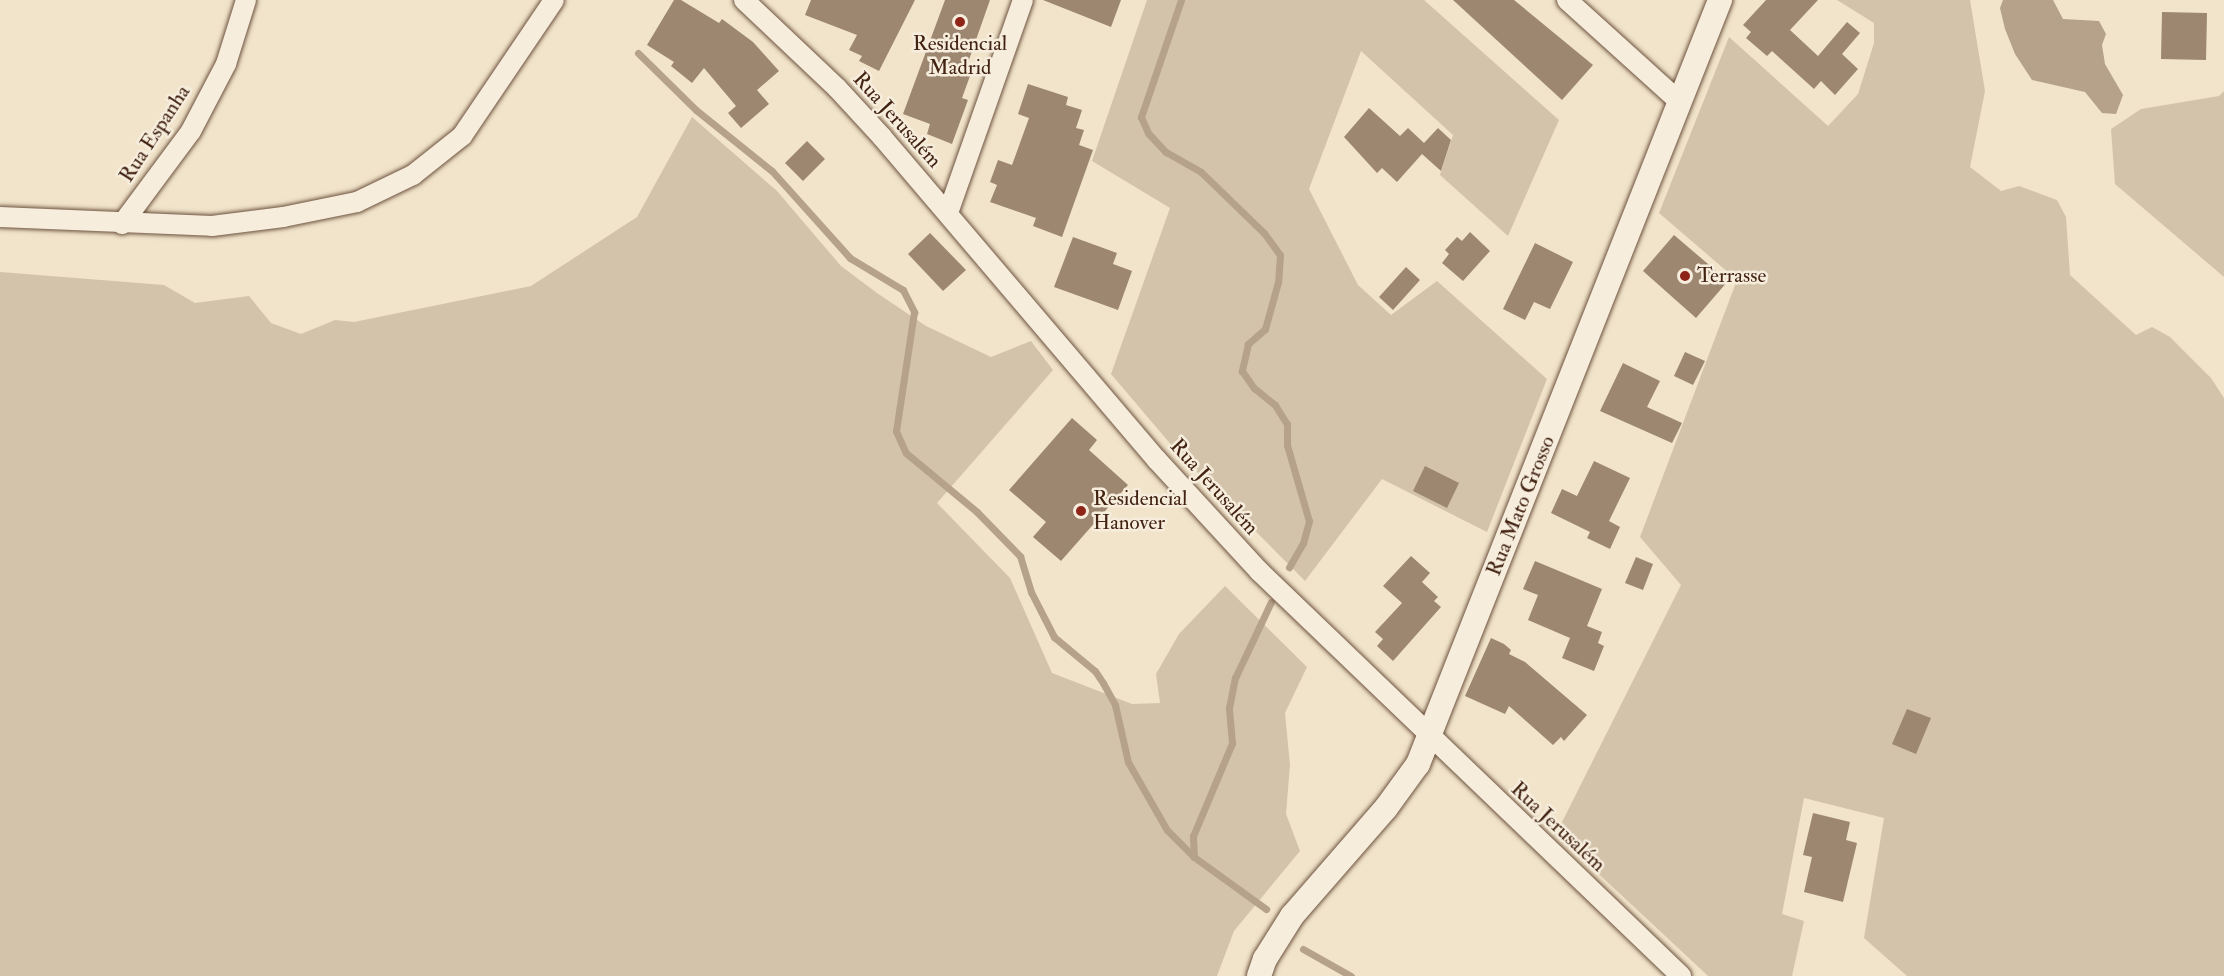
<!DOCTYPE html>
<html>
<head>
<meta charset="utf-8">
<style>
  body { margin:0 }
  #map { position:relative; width:2224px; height:976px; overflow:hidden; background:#f1e4ca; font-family:"IM FELL Double Pica",serif }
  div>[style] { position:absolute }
  .green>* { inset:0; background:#d3c3ab }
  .water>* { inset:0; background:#b6a28b }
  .stream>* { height:7px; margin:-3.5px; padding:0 3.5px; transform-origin:3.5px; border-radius:3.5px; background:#b6a28b }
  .building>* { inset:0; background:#9d8771 }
  .roads { filter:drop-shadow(0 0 2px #6e523f) drop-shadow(0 0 2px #6e523f) }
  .minor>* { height:20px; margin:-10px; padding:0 10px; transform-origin:10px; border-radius:10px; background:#f6eddd }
  .tertiary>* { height:24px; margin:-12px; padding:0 12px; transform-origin:12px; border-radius:12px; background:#f6eddd }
  .dots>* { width:16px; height:16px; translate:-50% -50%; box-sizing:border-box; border:3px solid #f6eddd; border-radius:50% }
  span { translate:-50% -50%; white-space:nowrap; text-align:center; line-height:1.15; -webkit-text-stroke:5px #f6eddd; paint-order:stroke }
  .poi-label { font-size:21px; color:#422211 }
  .left { translate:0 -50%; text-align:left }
  .street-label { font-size:21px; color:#422211 }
</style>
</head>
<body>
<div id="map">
  <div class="green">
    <i style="clip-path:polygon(1147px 0,1424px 0,1559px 120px,1508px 236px,1440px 175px,1453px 135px,1361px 51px,1309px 189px,1358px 285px,1391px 315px,1437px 281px,1547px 379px,1487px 532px,1382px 479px,1305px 581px,1179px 454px,1111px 374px,1170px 208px,1092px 161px)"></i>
    <i style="clip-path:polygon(1837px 0,1970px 0,1985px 91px,1970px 167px,2001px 191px,2019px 186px,2057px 200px,2066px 217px,2070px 275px,2136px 335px,2152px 327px,2170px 337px,2211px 378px,2224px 398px,2224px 976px,1907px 976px,1864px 938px,1884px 818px,1804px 798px,1782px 914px,1804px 921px,1792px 976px,1708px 976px,1556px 834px,1681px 585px,1640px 537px,1737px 280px,1659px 213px,1729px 37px,1828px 126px,1858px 94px,1874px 43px,1874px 23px)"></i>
    <i style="clip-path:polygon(2224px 91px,2224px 277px,2115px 184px,2111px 129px,2141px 109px,2219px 96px)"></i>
    <i style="clip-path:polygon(692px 117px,777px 191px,841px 266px,877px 293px,926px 326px,991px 357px,1031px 341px,1053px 370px,937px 503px,1010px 578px,1052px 673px,1132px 704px,1160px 703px,1156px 674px,1179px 634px,1225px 586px,1307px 667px,1285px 713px,1290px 765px,1286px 814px,1300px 851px,1234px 931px,1217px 976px,0 976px,0 272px,164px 285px,195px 303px,249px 296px,271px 323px,301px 334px,335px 320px,354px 322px,531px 286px,637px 217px)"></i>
  </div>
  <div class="water">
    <i style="clip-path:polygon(2003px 0,2053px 0,2063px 19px,2099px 21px,2106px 34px,2102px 45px,2105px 64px,2123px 95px,2116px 114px,2102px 113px,2085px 92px,2032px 80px,2015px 54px,2005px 29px,2000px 8px)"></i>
  </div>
  <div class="stream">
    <i style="left:1181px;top:0;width:124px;rotate:108.9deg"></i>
    <i style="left:1141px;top:117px;width:17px;rotate:66deg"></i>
    <i style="left:1148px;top:133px;width:26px;rotate:47deg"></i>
    <i style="left:1166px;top:152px;width:40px;rotate:29.7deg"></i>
    <i style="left:1201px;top:172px;width:88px;rotate:44.1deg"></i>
    <i style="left:1264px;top:233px;width:27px;rotate:54deg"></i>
    <i style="left:1280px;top:255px;width:27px;rotate:94deg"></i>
    <i style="left:1278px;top:282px;width:49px;rotate:105.5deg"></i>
    <i style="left:1265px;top:329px;width:23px;rotate:139deg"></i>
    <i style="left:1248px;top:344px;width:28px;rotate:103deg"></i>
    <i style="left:1242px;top:371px;width:21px;rotate:55deg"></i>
    <i style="left:1254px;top:388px;width:27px;rotate:39deg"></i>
    <i style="left:1275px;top:405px;width:22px;rotate:58deg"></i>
    <i style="left:1287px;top:424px;width:21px;rotate:90deg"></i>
    <i style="left:1287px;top:445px;width:79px;rotate:73.9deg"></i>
    <i style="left:1309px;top:521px;width:23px;rotate:105deg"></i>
    <i style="left:1303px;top:543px;width:28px;rotate:120deg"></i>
    <i style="left:638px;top:53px;width:81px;rotate:44.5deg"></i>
    <i style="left:696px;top:110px;width:97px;rotate:38.8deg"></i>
    <i style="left:772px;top:171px;width:117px;rotate:48.1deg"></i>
    <i style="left:850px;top:258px;width:62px;rotate:31.1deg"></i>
    <i style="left:903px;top:290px;width:25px;rotate:63deg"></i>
    <i style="left:914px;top:312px;width:120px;rotate:98.6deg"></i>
    <i style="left:896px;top:431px;width:24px;rotate:66deg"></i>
    <i style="left:906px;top:453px;width:92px;rotate:39.7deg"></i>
    <i style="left:977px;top:512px;width:62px;rotate:45.7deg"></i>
    <i style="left:1020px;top:556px;width:38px;rotate:73deg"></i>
    <i style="left:1031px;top:592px;width:51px;rotate:62.9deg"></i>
    <i style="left:1054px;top:637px;width:53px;rotate:39.7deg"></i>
    <i style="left:1095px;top:671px;width:14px;rotate:56deg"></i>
    <i style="left:1103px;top:683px;width:25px;rotate:61deg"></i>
    <i style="left:1115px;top:705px;width:58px;rotate:77.2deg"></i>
    <i style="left:1128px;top:762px;width:78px;rotate:60.2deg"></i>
    <i style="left:1167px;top:830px;width:38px;rotate:45deg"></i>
    <i style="left:1194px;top:857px;width:89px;rotate:35.8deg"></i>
    <i style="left:1194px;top:857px;width:21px;rotate:-93deg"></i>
    <i style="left:1193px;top:836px;width:101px;rotate:-67.2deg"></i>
    <i style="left:1232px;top:743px;width:35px;rotate:-95deg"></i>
    <i style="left:1229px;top:708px;width:31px;rotate:-79deg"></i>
    <i style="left:1235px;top:678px;width:84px;rotate:-64.7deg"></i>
    <i style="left:1303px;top:949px;width:55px;rotate:29.4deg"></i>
  </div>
  <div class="building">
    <i style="clip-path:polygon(674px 0,681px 0,719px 23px,722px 19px,753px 42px,779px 71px,757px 90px,769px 104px,741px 128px,728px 113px,736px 106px,704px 68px,692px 83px,671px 66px,674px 62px,647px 45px)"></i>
    <i style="clip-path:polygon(811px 0,915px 0,879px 71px,859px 61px,862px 56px,849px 50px,857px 35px,805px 15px)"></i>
    <i style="clip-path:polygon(945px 0,990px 0,964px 74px,970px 76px,962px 98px,968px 100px,952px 144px,927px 134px,930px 124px,903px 114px)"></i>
    <i style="clip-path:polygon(1043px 0,1121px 0,1111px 27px)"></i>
    <i style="clip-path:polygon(1453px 0,1514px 0,1593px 65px,1562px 100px)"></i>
    <i style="clip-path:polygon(1766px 0,1818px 0,1790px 30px,1818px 56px,1847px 22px,1860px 33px,1842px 54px,1858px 69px,1835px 95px,1821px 81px,1814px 89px,1772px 51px,1767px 56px,1746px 38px,1751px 32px,1743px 25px)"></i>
    <i style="clip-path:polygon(2162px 12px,2207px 13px,2206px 60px,2161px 59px)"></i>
    <i style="clip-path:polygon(1028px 84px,1068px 97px,1066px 105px,1082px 110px,1076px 128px,1084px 130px,1079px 145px,1093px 150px,1062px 237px,1033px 226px,1036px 218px,990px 202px,997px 185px,990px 182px,998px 160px,1012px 165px,1029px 118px,1018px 114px)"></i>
    <i style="clip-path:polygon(1369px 108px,1400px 136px,1408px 128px,1424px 143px,1438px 128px,1451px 140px,1441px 171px,1422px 154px,1397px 182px,1382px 168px,1377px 173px,1344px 137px)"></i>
    <i style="clip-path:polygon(807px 141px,825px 159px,803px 181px,785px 163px)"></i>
    <i style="clip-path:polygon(1470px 232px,1490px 251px,1463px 281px,1442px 263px,1449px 254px,1445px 250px,1457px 237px,1462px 241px)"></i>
    <i style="clip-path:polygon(930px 233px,966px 270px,943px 291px,908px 254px)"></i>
    <i style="clip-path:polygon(1674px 235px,1728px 281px,1696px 318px,1643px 271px)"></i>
    <i style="clip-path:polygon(1073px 237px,1117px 253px,1113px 264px,1132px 271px,1118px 310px,1054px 287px)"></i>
    <i style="clip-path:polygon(1535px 243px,1573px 262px,1550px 309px,1534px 302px,1525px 320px,1503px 309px)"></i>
    <i style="clip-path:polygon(1406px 267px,1420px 280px,1393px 310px,1379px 297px)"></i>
    <i style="clip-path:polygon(1685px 352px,1705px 361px,1693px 385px,1674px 376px)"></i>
    <i style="clip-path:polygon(1623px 363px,1660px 381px,1647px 407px,1682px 423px,1672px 443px,1600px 411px)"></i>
    <i style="clip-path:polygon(1072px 418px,1097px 440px,1089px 450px,1128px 485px,1061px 561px,1033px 537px,1046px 522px,1009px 490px)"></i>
    <i style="clip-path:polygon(1594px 461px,1630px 478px,1609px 521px,1620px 527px,1610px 549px,1587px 538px,1590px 532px,1551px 513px,1562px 489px,1577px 496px)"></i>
    <i style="clip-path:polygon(1425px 466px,1459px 483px,1447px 508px,1413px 491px)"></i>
    <i style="clip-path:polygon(1411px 556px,1430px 573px,1422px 582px,1438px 597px,1434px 601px,1441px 607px,1393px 661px,1377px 646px,1383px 639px,1375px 632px,1402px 603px,1383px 586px)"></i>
    <i style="clip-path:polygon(1636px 557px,1653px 564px,1643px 590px,1625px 583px)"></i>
    <i style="clip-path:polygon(1535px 561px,1602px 589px,1587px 626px,1602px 632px,1598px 643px,1604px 646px,1594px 671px,1562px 658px,1570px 638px,1528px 620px,1538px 595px,1523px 589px)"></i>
    <i style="clip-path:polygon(1491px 638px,1504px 644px,1511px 650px,1509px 654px,1525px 662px,1587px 715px,1564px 741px,1561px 737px,1553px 745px,1509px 706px,1505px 714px,1465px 696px)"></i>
    <i style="clip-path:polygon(1907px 709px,1931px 718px,1916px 754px,1892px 744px)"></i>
    <i style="clip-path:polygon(1813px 813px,1850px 822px,1846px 840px,1857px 843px,1843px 902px,1804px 892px,1812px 857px,1803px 855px)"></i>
  </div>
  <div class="roads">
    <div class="minor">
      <i style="left:744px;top:0;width:128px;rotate:43.4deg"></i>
      <i style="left:837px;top:88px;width:67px;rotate:47.4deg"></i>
      <i style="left:882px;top:137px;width:424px;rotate:49.6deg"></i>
      <i style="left:1157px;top:460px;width:151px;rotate:47.4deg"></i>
      <i style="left:1259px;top:571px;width:585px;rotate:43.82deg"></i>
      <i style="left:1567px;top:0;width:152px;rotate:42.1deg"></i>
      <i style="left:948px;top:213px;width:226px;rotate:-70.6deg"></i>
      <i style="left:0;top:217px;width:212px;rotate:2.4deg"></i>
      <i style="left:212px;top:226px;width:72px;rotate:-7.2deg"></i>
      <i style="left:283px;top:217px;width:76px;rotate:-11.5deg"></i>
      <i style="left:357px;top:202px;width:62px;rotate:-25.7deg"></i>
      <i style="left:413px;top:175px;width:63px;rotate:-38.5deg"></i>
      <i style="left:462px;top:136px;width:164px;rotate:-55.9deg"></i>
      <i style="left:122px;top:224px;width:116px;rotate:-53.4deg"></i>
      <i style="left:191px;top:131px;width:76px;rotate:-62.4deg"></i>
      <i style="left:226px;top:64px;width:67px;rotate:-72.6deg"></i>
    </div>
    <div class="tertiary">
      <i style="left:1259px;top:976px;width:18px;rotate:-71deg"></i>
      <i style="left:1265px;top:959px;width:51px;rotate:-57.9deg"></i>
      <i style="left:1292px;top:916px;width:143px;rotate:-49deg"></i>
      <i style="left:1386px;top:808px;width:54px;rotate:-54deg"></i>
      <i style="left:1418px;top:764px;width:822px;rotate:-68.43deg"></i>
    </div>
  </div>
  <div class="dots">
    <i style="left:960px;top:22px;background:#8f2418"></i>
    <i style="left:1685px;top:276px;background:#8f2418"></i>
    <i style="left:1081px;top:511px;background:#8f2418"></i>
  </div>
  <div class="poi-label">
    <span style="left:960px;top:56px">Residencial<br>Madrid</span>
    <span class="left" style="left:1697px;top:276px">Terrasse</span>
    <span class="left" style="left:1093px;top:511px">Residencial<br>Hanover</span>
  </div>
  <div class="street-label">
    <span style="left:897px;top:120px;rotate:48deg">Rua Jerusalém</span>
    <span style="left:155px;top:134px;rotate:-57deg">Rua Espanha</span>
    <span style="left:1214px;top:487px;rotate:48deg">Rua Jerusalém</span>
    <span style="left:1521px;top:506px;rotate:-68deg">Rua Mato Grosso</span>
    <span style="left:1558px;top:827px;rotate:43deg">Rua Jerusalém</span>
  </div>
</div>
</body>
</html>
